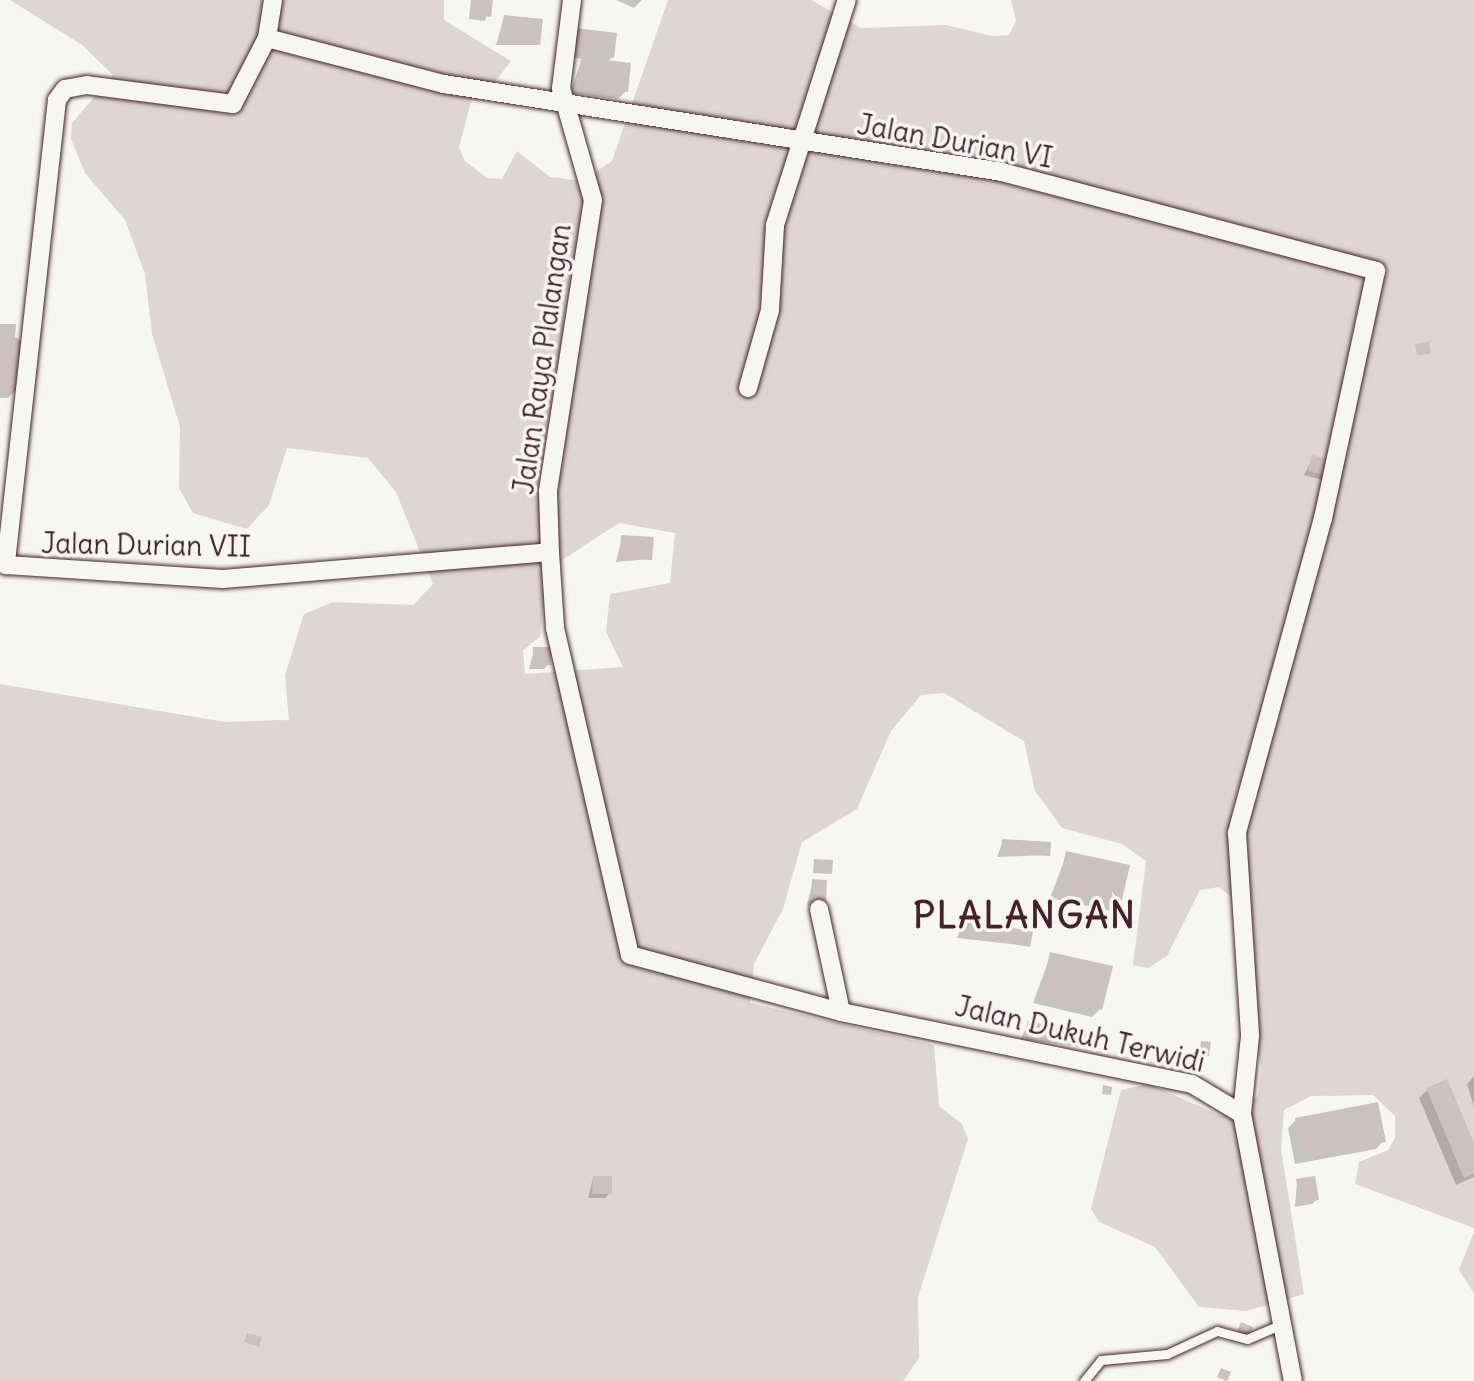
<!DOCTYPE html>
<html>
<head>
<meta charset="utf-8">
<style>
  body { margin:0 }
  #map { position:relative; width:1474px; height:1381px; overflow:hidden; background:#f6f6f2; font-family:Delius,sans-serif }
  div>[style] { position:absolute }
  .green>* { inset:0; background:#ddd6d5 }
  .shadow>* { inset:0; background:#0003 }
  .building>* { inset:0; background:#ccc1c0 }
  .roads { filter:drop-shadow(0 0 2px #4a1f2b) drop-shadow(0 0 2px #4a1f2b) }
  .lane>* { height:9px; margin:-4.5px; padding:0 4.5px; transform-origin:4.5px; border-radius:4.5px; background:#f6f6f2 }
  .street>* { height:18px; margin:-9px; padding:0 9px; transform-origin:9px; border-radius:9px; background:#f6f6f2 }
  span { translate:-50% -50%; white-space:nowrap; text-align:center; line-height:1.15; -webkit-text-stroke:7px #f6f6f2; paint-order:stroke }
  .street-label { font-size:28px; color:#4a1f2b }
  .district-label { font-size:36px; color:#4a1f2b; font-weight:700; letter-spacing:2px }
</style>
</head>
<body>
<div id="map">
  <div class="green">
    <i style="clip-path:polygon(evenodd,10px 0,444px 0,444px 20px,511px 61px,489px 90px,473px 95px,459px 147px,465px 161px,487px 178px,502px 179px,517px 151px,550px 177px,582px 181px,612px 161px,668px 0,811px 0,861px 28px,946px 25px,992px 36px,1009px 35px,1016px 21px,1011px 0,1474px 0,1474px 1228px,1355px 1184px,1359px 1162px,1388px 1150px,1395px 1138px,1395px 1116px,1373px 1095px,1311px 1096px,1284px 1110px,1281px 1149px,1304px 1294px,1246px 1311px,1199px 1307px,1155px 1247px,1099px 1222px,1091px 1209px,1121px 1090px,1148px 1084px,1222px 1116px,1258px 1096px,1261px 1068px,1237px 902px,1219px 887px,1200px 890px,1167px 956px,1148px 968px,1133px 965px,1146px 861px,1122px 844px,1062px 828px,1035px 791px,1024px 741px,944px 693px,921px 695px,891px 731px,857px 809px,802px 842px,783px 909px,754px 964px,750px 1003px,934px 1045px,939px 1106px,962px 1124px,968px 1139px,918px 1297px,919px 1358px,903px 1381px,0 1381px,0 684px,225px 722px,289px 720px,285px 675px,304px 614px,333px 602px,413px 605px,433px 584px,396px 492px,368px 458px,287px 448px,269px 505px,247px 529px,193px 513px,179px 488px,180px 427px,152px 334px,145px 274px,125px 220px,85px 173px,71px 139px,72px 123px,113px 75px,82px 45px,10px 0,619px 523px,675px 533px,670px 583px,610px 594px,606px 632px,623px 667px,525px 674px,523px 650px,540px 637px,547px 570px,619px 523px)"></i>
    <i style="clip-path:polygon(1474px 1232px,1474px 1293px,1459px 1270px)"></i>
  </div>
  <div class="shadow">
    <i style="clip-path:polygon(471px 0,491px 0,485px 21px,469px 19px)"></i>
    <i style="clip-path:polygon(616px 0,642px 0,634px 8px)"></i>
    <i style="clip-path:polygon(504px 17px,538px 45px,496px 45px)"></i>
    <i style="clip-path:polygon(571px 35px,612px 57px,608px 62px,626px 91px,618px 99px,570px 93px,582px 59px,569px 57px)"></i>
    <i style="clip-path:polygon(0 326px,16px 390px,8px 398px,0 398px)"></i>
    <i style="clip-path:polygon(1313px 457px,1327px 475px,1322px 480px,1304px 475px)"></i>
    <i style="clip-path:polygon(622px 537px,650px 559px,616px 562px)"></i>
    <i style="clip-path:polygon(534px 649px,549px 664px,544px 669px,529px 669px)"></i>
    <i style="clip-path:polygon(1003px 841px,1048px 855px,997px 857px)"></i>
    <i style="clip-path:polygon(1067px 853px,1119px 903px,1111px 911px,1050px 898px)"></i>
    <i style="clip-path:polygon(813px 881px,819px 906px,807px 905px)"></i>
    <i style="clip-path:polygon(964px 920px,1028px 946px,957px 938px)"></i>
    <i style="clip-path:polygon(1051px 954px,1100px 1009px,1092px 1017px,1033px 1003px)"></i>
    <i style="clip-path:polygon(1028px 1023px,1089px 1048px,1021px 1039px)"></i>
    <i style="clip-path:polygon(1474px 1076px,1474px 1107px,1467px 1084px)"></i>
    <i style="clip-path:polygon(1427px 1090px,1474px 1148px,1474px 1177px,1456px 1185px,1419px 1098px)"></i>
    <i style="clip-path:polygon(1296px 1120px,1383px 1141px,1376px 1149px,1295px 1164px,1288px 1128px)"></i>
    <i style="clip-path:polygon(593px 1178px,610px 1193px,605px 1198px,588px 1198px)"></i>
    <i style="clip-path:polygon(1297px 1181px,1317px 1199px,1312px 1204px,1295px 1207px)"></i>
  </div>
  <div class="building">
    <i style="clip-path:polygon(474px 0,493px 0,491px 17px,473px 15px)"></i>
    <i style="clip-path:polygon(504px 15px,543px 19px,540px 45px,500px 41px)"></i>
    <i style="clip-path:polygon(575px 28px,617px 33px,614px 58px,572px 53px)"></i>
    <i style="clip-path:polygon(581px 57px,631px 63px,628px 92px,577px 86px)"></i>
    <i style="clip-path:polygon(0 324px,16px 324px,15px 337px,26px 344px,17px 391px,0 390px)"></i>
    <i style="clip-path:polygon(1429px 342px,1431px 354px,1417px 355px,1415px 344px)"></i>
    <i style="clip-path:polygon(1312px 455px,1333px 461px,1329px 476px,1308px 471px)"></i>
    <i style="clip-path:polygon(621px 535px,654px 537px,652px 560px,620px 558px)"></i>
    <i style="clip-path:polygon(533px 647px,551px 647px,551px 665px,533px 665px)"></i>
    <i style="clip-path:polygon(1002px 839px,1051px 842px,1050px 856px,1001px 853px)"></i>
    <i style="clip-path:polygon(1066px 851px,1130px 865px,1121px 904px,1057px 890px)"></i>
    <i style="clip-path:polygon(814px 859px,833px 860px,832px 874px,813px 873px)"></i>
    <i style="clip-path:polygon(812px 879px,827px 880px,826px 902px,811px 901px)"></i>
    <i style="clip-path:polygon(964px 918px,1033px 932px,1030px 947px,961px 933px)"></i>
    <i style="clip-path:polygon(1050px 952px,1113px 966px,1102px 1010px,1040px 996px)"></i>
    <i style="clip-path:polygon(1028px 1021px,1094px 1035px,1091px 1049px,1025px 1035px)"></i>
    <i style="clip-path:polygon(1201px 1041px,1211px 1042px,1209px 1056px,1199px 1055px)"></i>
    <i style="clip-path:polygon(1447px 1079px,1474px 1143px,1474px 1174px,1464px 1178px,1426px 1088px)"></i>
    <i style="clip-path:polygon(1103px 1085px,1112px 1087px,1111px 1095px,1102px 1094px)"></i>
    <i style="clip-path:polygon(1378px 1102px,1386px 1142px,1302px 1157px,1295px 1118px)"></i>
    <i style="clip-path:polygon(593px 1176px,612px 1176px,612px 1194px,592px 1194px)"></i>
    <i style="clip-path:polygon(1315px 1176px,1319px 1200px,1300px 1203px,1296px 1179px)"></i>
    <i style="clip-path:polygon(1241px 1322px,1253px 1327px,1249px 1337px,1237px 1332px)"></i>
    <i style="clip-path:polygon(247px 1333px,262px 1337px,259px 1347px,244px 1342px)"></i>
    <i style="clip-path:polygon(1221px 1368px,1231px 1372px,1227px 1381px,1217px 1377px)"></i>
  </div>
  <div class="roads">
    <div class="lane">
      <i style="left:1084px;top:1381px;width:27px;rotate:-51deg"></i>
      <i style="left:1101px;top:1360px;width:66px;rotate:-5.2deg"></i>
      <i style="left:1167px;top:1354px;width:55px;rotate:-24.7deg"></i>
      <i style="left:1217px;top:1331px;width:31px;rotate:15deg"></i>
      <i style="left:1247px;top:1339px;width:38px;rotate:-23deg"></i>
    </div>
    <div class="street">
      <i style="left:273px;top:0;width:38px;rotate:99deg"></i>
      <i style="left:267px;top:38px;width:74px;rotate:117.3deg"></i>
      <i style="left:233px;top:104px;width:147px;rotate:-172.6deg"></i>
      <i style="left:87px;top:85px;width:22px;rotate:170deg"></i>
      <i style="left:65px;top:89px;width:14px;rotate:126deg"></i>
      <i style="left:57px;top:100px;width:468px;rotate:96.3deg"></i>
      <i style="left:6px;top:565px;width:217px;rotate:3.7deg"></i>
      <i style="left:223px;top:579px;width:328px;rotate:-4.7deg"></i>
      <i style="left:572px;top:0;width:89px;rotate:97.1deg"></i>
      <i style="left:561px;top:88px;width:116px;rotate:74.1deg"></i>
      <i style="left:593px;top:200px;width:295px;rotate:98.8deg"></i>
      <i style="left:548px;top:492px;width:60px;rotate:88.1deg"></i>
      <i style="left:550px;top:552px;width:76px;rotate:86.2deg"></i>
      <i style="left:555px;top:628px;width:335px;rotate:77.1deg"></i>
      <i style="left:630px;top:955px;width:219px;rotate:15.1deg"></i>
      <i style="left:841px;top:1012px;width:358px;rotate:11.6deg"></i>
      <i style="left:1192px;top:1084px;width:58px;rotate:31deg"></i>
      <i style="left:267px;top:38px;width:183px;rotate:14.6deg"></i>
      <i style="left:444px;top:84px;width:565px;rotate:8.96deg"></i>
      <i style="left:1002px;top:172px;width:387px;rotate:14.8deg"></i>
      <i style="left:1376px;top:271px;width:253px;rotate:102.1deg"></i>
      <i style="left:1323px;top:518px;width:327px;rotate:105.3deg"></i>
      <i style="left:1237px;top:833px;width:203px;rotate:86.3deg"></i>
      <i style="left:1250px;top:1036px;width:78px;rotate:95.9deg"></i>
      <i style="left:1242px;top:1114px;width:272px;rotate:79.2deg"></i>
      <i style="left:748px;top:388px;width:81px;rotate:-74.2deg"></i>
      <i style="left:770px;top:310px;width:85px;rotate:-86.6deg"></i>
      <i style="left:775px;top:225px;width:236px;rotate:-72.3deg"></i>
      <i style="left:819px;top:909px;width:105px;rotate:77.9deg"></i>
    </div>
  </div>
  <div class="street-label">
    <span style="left:955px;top:141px;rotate:10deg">Jalan Durian VI</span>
    <span style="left:542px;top:359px;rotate:-82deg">Jalan Raya Plalangan</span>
    <span style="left:146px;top:545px;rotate:1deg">Jalan Durian VII</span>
    <span style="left:1080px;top:1034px;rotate:13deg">Jalan Dukuh Terwidi</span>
  </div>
  <div class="district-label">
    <span style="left:1025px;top:916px">PLALANGAN</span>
  </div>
</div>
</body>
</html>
